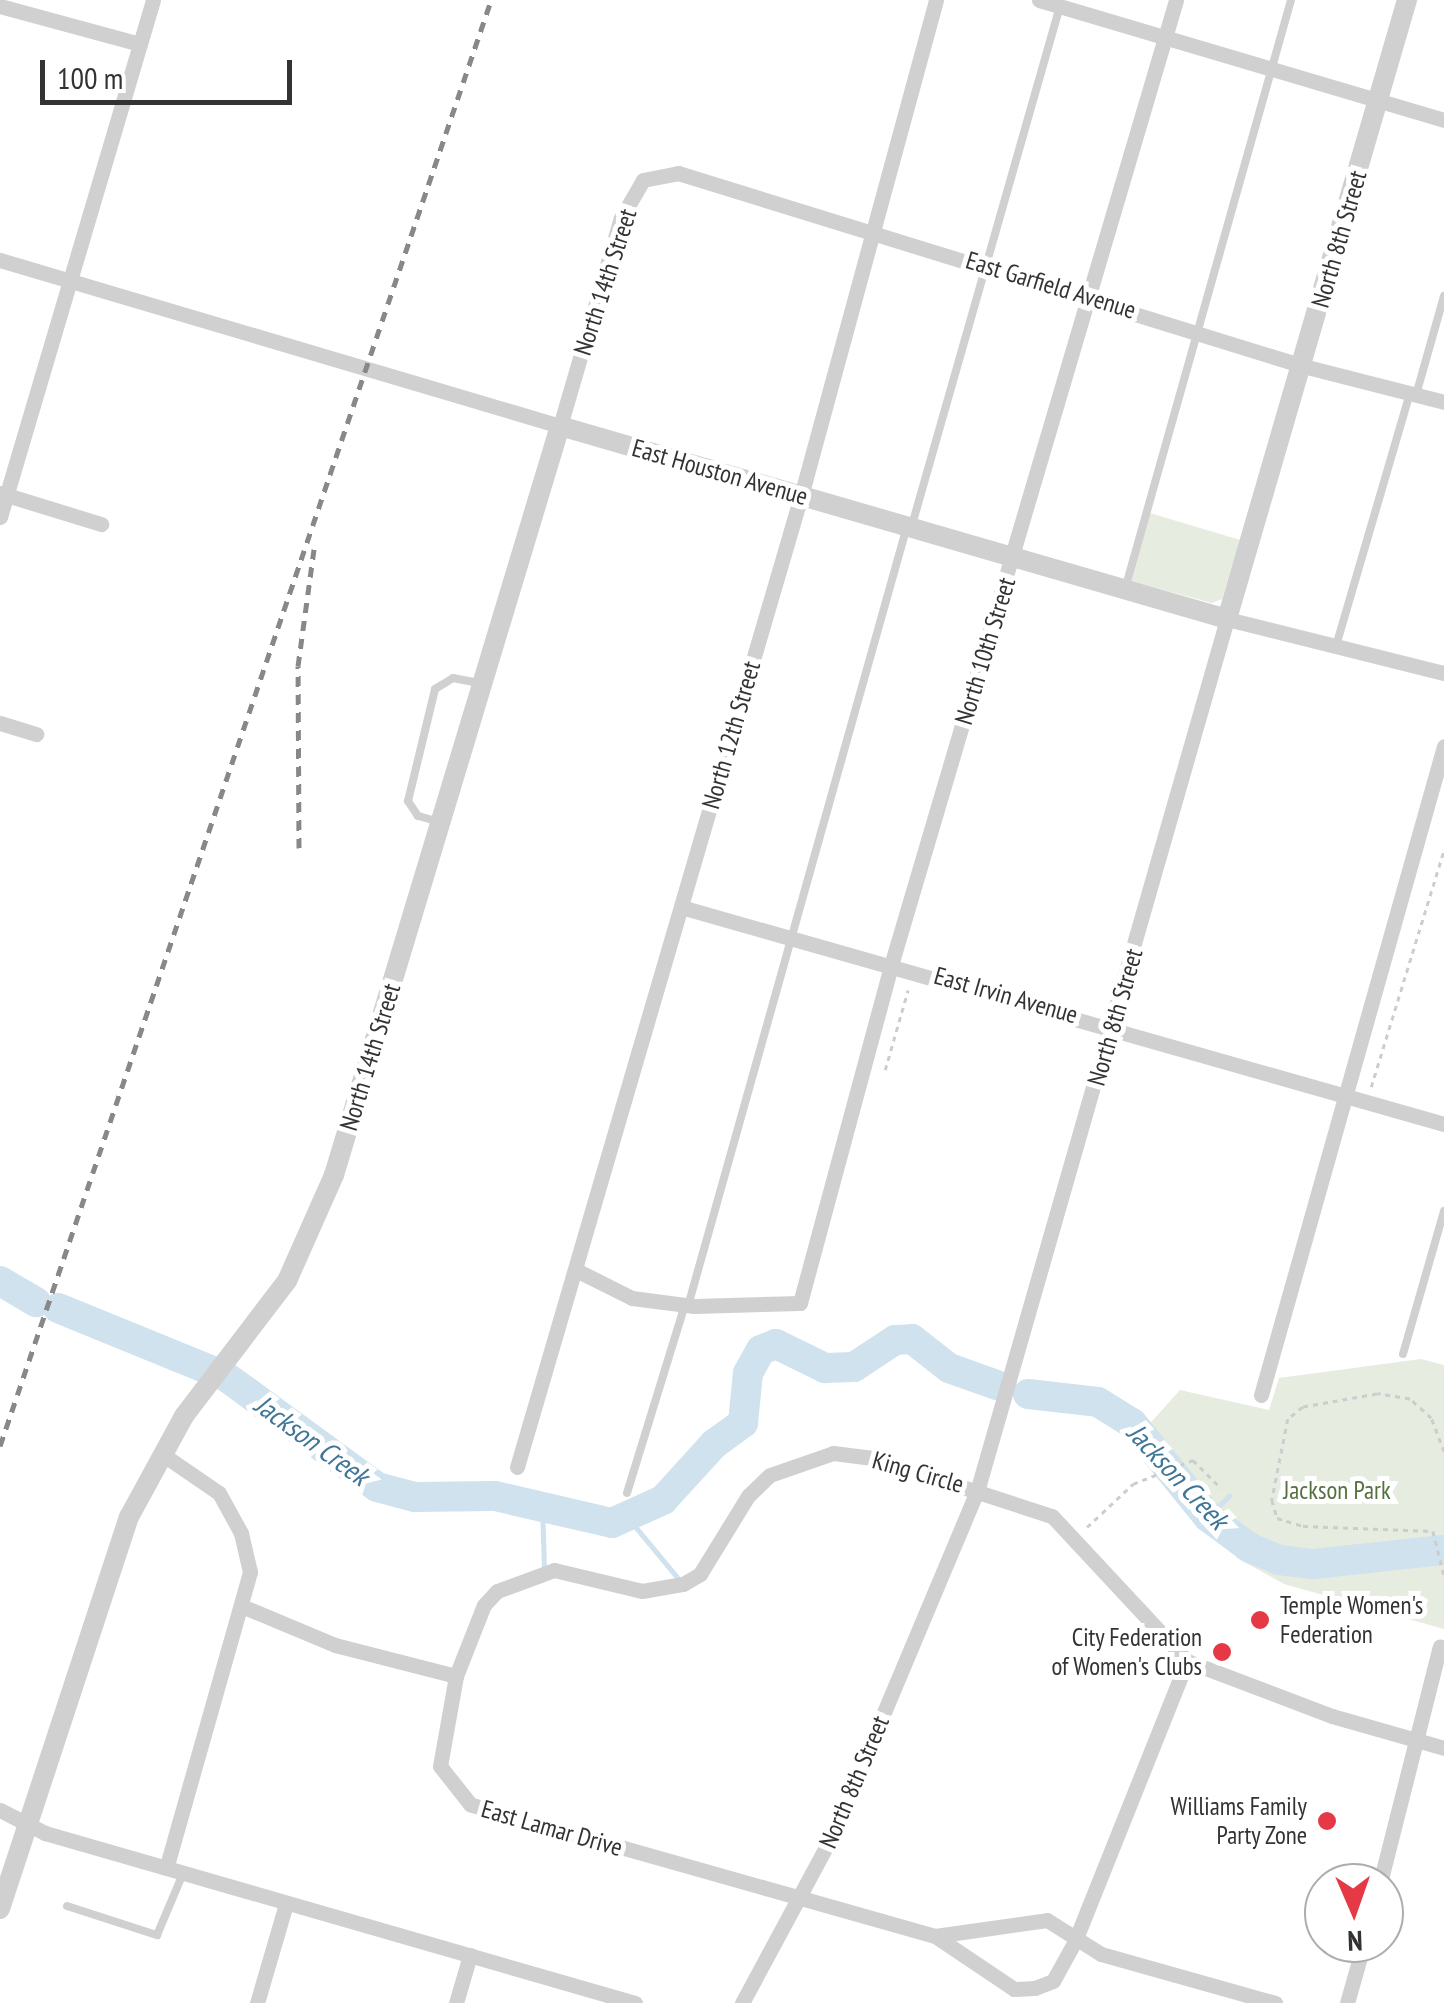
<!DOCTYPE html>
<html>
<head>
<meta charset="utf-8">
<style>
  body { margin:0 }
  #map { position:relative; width:1444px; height:2003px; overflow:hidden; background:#fff; font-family:"PT Sans Narrow",sans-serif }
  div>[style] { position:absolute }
  .green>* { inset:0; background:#e6ecdf }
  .stream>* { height:5px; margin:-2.5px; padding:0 2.5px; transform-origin:2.5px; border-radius:2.5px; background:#cfe2ee }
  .river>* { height:30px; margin:-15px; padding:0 15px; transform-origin:15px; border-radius:15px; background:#cfe2ee }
  .path>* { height:2.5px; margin-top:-1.25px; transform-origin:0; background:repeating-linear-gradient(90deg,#cdcdcd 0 5px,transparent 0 10px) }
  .service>* { height:8px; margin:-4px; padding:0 4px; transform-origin:4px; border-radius:4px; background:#d0d0d0 }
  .minor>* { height:15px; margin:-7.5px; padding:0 7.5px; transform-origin:7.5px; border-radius:7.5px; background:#d0d0d0 }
  .tertiary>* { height:20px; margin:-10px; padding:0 10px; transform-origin:10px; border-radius:10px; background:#d0d0d0 }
  .rail>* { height:5px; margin-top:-2.5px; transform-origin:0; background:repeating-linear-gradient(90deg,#888 0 10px,transparent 0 18px) }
  .dots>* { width:28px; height:28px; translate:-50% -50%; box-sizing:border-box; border:5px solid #fff; border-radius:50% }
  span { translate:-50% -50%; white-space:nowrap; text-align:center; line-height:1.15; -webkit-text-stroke:10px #fff; paint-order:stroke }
  .street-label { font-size:25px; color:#333 }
  .park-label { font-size:25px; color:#56703f }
  .poi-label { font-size:25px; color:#333 }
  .left { translate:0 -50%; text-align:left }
  .right { translate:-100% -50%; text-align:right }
  .water-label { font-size:28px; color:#3f7597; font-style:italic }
  .north { position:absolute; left:1304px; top:1863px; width:100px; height:100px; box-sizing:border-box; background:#fff; border:2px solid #adadad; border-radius:50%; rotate:178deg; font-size:28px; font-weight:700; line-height:40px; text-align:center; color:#333 }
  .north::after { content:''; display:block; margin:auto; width:35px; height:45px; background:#e63946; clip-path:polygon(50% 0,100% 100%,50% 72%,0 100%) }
  .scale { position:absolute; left:40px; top:60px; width:252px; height:45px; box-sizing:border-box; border:5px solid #333; border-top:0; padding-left:12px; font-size:30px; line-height:35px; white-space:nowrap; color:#333; -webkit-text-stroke:8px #fff; paint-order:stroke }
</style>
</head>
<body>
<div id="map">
  <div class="green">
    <i style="clip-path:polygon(1150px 513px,1240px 540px,1222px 599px,1212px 603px,1131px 581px)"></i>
    <i style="clip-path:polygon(1421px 1359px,1444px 1365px,1444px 1629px,1284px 1584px,1237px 1558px,1136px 1439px,1180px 1390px,1269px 1410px,1279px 1378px)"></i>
  </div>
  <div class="stream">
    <i style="left:542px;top:1505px;width:63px;rotate:88.2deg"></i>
    <i style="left:1208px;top:1517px;width:30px;rotate:-45deg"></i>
    <i style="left:628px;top:1518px;width:83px;rotate:50.4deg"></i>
  </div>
  <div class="river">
    <i style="left:0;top:1281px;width:42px;rotate:30.3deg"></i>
    <i style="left:58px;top:1308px;width:180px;rotate:22.2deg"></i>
    <i style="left:225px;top:1376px;width:188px;rotate:36.1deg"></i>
    <i style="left:377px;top:1487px;width:39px;rotate:15deg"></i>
    <i style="left:415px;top:1497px;width:80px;rotate:-0.7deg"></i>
    <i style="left:495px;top:1496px;width:120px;rotate:13deg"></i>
    <i style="left:612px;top:1523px;width:56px;rotate:-24.3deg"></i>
    <i style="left:663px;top:1500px;width:76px;rotate:-47.7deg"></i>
    <i style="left:714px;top:1444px;width:36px;rotate:-36deg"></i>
    <i style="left:743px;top:1423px;width:50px;rotate:-84.3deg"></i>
    <i style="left:748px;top:1373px;width:26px;rotate:-61deg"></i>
    <i style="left:761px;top:1350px;width:16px;rotate:-22deg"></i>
    <i style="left:776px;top:1344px;width:55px;rotate:26.1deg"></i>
    <i style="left:825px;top:1368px;width:29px;rotate:-2deg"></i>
    <i style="left:854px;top:1367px;width:49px;rotate:-33.4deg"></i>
    <i style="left:895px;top:1340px;width:17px;rotate:-3deg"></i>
    <i style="left:912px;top:1339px;width:47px;rotate:38.1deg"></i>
    <i style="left:949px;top:1368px;width:51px;rotate:19.5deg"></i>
    <i style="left:1028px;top:1394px;width:70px;rotate:6.5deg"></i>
    <i style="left:1098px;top:1402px;width:40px;rotate:32deg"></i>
    <i style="left:1132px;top:1423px;width:121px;rotate:51deg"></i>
    <i style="left:1208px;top:1517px;width:52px;rotate:36.4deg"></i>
    <i style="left:1250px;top:1548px;width:31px;rotate:22deg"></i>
    <i style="left:1279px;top:1560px;width:34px;rotate:7deg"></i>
    <i style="left:1313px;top:1564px;width:132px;rotate:-6.1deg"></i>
  </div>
  <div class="path">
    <i style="left:885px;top:1070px;width:83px;rotate:-74deg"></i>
    <i style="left:1371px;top:1087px;width:249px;rotate:-72.9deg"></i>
    <i style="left:1444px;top:1452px;width:36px;rotate:-111deg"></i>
    <i style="left:1431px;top:1418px;width:28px;rotate:-138deg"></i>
    <i style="left:1410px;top:1399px;width:33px;rotate:-171deg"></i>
    <i style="left:1377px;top:1394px;width:75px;rotate:170deg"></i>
    <i style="left:1303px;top:1407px;width:19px;rotate:141deg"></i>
    <i style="left:1288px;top:1419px;width:83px;rotate:101.2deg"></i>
    <i style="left:1272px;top:1500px;width:19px;rotate:74deg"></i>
    <i style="left:1277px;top:1518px;width:27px;rotate:17deg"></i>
    <i style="left:1303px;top:1526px;width:130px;rotate:2.2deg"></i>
    <i style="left:1433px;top:1531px;width:45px;rotate:76deg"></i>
    <i style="left:1087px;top:1527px;width:63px;rotate:-43.1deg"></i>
    <i style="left:1133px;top:1484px;width:65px;rotate:-21.8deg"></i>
    <i style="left:1193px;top:1460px;width:40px;rotate:45deg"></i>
  </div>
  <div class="service">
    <i style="left:1416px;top:395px;width:103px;rotate:-74.2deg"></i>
    <i style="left:912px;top:525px;width:540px;rotate:-74.08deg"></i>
    <i style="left:1125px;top:589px;width:612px;rotate:-74.26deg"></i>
    <i style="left:1336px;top:646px;width:264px;rotate:-73.7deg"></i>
    <i style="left:436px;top:821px;width:19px;rotate:-164deg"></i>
    <i style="left:418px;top:816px;width:18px;rotate:-124deg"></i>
    <i style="left:408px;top:801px;width:115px;rotate:-76.4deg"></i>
    <i style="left:435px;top:689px;width:21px;rotate:-31deg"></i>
    <i style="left:453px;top:678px;width:25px;rotate:11deg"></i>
    <i style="left:688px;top:1306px;width:806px;rotate:-74.31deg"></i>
    <i style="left:1403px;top:1354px;width:149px;rotate:-74deg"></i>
    <i style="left:627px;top:1493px;width:197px;rotate:-72.9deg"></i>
    <i style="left:67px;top:1906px;width:95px;rotate:17.9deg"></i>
    <i style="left:157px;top:1935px;width:69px;rotate:-67.1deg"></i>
  </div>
  <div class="minor">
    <i style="left:1039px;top:0;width:422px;rotate:16.5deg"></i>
    <i style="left:0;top:6px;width:145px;rotate:15.2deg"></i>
    <i style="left:0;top:260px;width:584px;rotate:16.51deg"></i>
    <i style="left:560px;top:426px;width:217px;rotate:-73.7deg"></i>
    <i style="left:621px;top:218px;width:44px;rotate:-59.9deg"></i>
    <i style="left:643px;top:180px;width:36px;rotate:-11deg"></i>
    <i style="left:678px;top:173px;width:654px;rotate:17.16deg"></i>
    <i style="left:1303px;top:366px;width:146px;rotate:14.3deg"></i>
    <i style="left:0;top:493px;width:106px;rotate:17.1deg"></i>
    <i style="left:0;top:517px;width:539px;rotate:-73.51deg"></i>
    <i style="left:0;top:723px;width:38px;rotate:17deg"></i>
    <i style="left:681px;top:907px;width:793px;rotate:15.88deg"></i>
    <i style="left:578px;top:1271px;width:60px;rotate:26.6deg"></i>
    <i style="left:632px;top:1298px;width:63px;rotate:7.4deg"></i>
    <i style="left:694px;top:1306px;width:106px;rotate:-1.6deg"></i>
    <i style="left:800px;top:1303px;width:353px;rotate:-74.9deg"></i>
    <i style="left:892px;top:962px;width:1003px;rotate:-73.55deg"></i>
    <i style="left:1261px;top:1395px;width:674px;rotate:-74.25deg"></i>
    <i style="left:162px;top:1454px;width:69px;rotate:34.4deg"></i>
    <i style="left:219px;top:1493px;width:46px;rotate:61.2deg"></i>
    <i style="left:241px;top:1533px;width:40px;rotate:77deg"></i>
    <i style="left:250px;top:1572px;width:305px;rotate:105.8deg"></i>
    <i style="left:517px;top:1467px;width:1012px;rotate:-73.7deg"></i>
    <i style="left:801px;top:496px;width:514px;rotate:-74.77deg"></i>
    <i style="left:244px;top:1607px;width:99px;rotate:22.7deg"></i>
    <i style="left:335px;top:1645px;width:125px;rotate:14.4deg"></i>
    <i style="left:1187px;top:1661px;width:304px;rotate:111.8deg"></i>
    <i style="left:1074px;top:1943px;width:43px;rotate:118.9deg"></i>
    <i style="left:1053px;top:1981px;width:19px;rotate:159deg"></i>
    <i style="left:1035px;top:1988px;width:21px;rotate:177deg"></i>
    <i style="left:1014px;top:1989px;width:95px;rotate:-146.1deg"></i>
    <i style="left:935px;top:1936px;width:483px;rotate:-164.2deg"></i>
    <i style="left:470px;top:1804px;width:48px;rotate:-128.3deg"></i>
    <i style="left:440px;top:1766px;width:91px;rotate:-79.9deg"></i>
    <i style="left:456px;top:1676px;width:76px;rotate:-68.5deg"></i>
    <i style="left:484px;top:1605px;width:19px;rotate:-47deg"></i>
    <i style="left:497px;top:1591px;width:61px;rotate:-20.2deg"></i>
    <i style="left:554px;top:1570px;width:90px;rotate:13.4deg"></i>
    <i style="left:642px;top:1591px;width:42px;rotate:-9.7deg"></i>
    <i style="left:683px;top:1584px;width:20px;rotate:-30deg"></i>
    <i style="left:700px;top:1574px;width:92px;rotate:-58.4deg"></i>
    <i style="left:748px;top:1496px;width:30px;rotate:-44deg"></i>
    <i style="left:770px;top:1475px;width:67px;rotate:-19.2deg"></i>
    <i style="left:833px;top:1453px;width:40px;rotate:7.1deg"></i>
    <i style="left:873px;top:1458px;width:188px;rotate:18deg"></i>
    <i style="left:1052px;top:1516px;width:198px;rotate:47deg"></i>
    <i style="left:1187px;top:1661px;width:155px;rotate:20.8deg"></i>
    <i style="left:1332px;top:1716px;width:116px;rotate:15.9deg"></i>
    <i style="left:0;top:1810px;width:51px;rotate:27.1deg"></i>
    <i style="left:45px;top:1833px;width:614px;rotate:16.07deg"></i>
    <i style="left:1380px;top:1883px;width:244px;rotate:-75.8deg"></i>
    <i style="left:935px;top:1936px;width:113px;rotate:-8.1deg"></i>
    <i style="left:1047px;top:1920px;width:64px;rotate:32.2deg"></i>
    <i style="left:1101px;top:1954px;width:181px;rotate:15.7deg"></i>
    <i style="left:257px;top:2003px;width:103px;rotate:-73.7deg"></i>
    <i style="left:456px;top:2003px;width:50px;rotate:-73.7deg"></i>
    <i style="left:742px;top:2003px;width:190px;rotate:-61.7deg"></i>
    <i style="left:832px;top:1836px;width:377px;rotate:-67.2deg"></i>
    <i style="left:978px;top:1488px;width:904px;rotate:-74.01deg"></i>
    <i style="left:1227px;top:619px;width:224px;rotate:14deg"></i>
    <i style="left:1347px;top:2003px;width:62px;rotate:-74.2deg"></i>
  </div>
  <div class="tertiary">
    <i style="left:0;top:1909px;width:413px;rotate:-71.8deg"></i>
    <i style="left:129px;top:1517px;width:115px;rotate:-61.4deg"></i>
    <i style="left:184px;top:1416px;width:170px;rotate:-52.7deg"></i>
    <i style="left:287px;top:1281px;width:116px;rotate:-66.1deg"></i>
    <i style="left:334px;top:1175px;width:782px;rotate:-73.21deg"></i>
    <i style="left:560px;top:426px;width:694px;rotate:16.14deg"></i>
    <i style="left:1227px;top:619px;width:645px;rotate:-73.79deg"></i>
  </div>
  <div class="rail">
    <i style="left:299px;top:848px;width:182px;rotate:-90.3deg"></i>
    <i style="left:298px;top:666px;width:118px;rotate:-82.2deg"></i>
    <i style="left:0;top:1446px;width:1527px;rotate:-71.24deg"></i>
  </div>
  <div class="dots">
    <i style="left:1260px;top:1620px;background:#e63946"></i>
    <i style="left:1222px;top:1652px;background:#e63946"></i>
    <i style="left:1327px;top:1821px;background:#e63946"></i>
  </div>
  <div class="street-label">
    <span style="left:1339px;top:239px;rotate:-74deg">North 8th Street</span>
    <span style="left:605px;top:282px;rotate:-72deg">North 14th Street</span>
    <span style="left:1051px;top:285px;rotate:17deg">East Garfield Avenue</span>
    <span style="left:720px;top:472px;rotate:16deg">East Houston Avenue</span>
    <span style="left:985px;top:651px;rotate:-73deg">North 10th Street</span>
    <span style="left:731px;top:735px;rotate:-74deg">North 12th Street</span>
    <span style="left:1006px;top:995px;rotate:16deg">East Irvin Avenue</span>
    <span style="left:1115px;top:1017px;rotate:-74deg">North 8th Street</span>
    <span style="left:370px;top:1057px;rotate:-73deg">North 14th Street</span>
    <span style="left:918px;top:1472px;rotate:16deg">King Circle</span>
    <span style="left:854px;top:1782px;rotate:-67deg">North 8th Street</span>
    <span style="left:552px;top:1828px;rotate:16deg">East Lamar Drive</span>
  </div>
  <div class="park-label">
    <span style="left:1337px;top:1490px">Jackson Park</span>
  </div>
  <div class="poi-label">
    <span class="left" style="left:1280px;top:1620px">Temple Women's<br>Federation</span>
    <span class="right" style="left:1202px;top:1652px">City Federation<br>of Women's Clubs</span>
    <span class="right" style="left:1307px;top:1821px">Williams Family<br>Party Zone</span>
  </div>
  <div class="water-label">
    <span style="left:312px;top:1440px;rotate:36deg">Jackson Creek</span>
    <span style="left:1178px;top:1476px;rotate:47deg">Jackson Creek</span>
  </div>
  <div class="north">N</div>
  <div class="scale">100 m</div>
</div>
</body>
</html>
